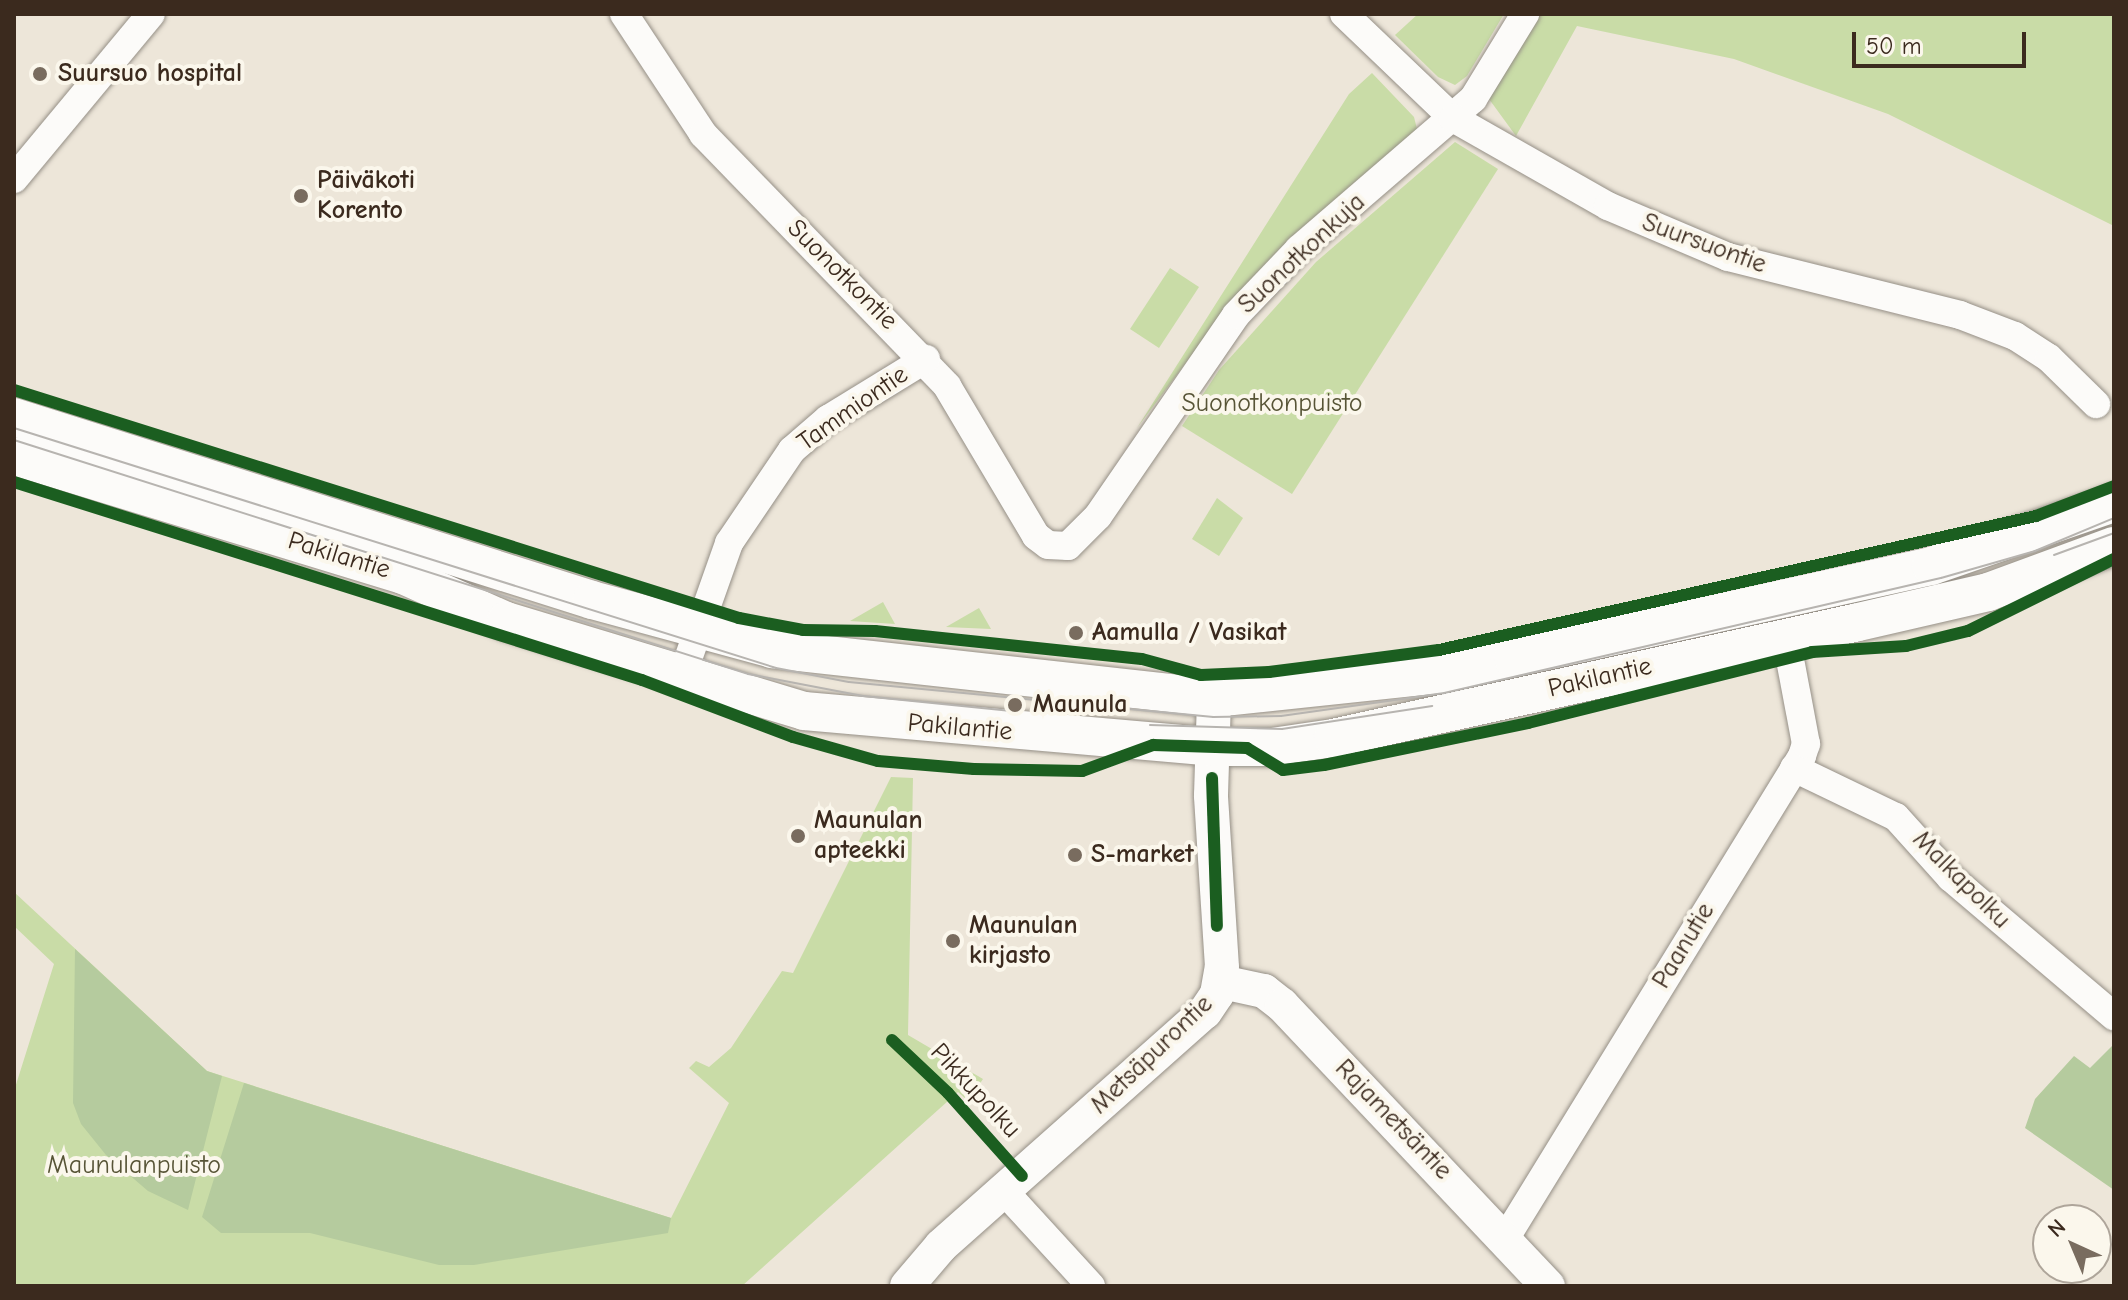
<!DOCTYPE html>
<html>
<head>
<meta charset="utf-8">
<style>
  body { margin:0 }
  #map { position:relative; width:2128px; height:1300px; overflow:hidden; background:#ede6d9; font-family:"Comic Neue",sans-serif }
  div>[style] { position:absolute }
  .green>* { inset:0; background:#c9dca7 }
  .forest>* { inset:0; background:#b5cb9e }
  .roads { filter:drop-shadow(0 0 2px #958f86) drop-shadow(0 0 2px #958f86) }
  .minor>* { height:28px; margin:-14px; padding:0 14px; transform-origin:14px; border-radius:14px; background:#fcfbf9 }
  .tertiary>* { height:34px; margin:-17px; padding:0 17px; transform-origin:17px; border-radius:17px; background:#fcfbf9 }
  .secondary>* { height:38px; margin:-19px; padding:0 19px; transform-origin:19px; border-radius:19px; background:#fcfbf9 }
  .tram>* { height:2px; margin:-1px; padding:0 1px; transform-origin:1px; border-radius:1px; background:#b7b4b0 }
  .cycleway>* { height:12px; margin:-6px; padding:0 6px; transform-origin:6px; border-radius:6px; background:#1b5e20 }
  .dots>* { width:22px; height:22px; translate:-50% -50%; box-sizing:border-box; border:4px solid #fbf7ec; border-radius:50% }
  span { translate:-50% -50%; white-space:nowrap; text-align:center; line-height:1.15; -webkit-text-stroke:8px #fbf7ec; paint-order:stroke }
  .poi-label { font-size:26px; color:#3b2a1e; font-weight:700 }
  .left { translate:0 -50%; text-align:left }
  .street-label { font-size:26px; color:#3b2a1e }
  .park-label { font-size:26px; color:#575436 }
  .frame { position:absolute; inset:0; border:16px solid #3b2a1e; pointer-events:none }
  .north { position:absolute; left:2032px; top:1204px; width:80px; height:80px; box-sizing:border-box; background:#fbf7ec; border:2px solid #aea59a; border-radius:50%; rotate:316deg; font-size:22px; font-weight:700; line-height:32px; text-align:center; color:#3b2a1e }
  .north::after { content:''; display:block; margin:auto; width:28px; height:36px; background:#796c5f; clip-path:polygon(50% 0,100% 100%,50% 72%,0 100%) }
  .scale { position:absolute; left:1852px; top:32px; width:174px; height:36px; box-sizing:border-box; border:4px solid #3b2a1e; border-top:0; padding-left:10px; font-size:24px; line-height:28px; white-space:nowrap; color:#3b2a1e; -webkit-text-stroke:6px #fbf7ec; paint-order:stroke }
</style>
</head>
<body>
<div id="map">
  <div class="green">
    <i style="clip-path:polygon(1418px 14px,1504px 14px,1467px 76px,1455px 85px,1438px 77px,1395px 35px)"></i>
    <i style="clip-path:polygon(1540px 14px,2114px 14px,2114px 226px,1888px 114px,1734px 59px,1577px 26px,1516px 136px,1489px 99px)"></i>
    <i style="clip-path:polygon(1372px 73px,1414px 117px,1417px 129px,1215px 324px,1137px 428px,1349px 94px)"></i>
    <i style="clip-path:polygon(1455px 142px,1498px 169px,1292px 494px,1182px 426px,1219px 370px,1316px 262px)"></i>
    <i style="clip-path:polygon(1170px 268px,1199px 287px,1159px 348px,1130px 329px)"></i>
    <i style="clip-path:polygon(1217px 498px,1243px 518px,1219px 556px,1192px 539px)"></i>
    <i style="clip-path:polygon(883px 602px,895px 624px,850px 621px)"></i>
    <i style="clip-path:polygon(979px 608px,991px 629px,946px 627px)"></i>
    <i style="clip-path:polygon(891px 777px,913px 778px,908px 1035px,983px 1079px,968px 1101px,958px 1092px,742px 1286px,14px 1286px,14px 1091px,54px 964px,14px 926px,14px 892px,207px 1071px,671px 1218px,729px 1103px,689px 1068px,696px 1061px,709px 1067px,731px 1048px,782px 971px,793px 973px)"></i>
  </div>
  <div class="forest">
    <i style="clip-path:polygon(75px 949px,207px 1071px,222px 1076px,188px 1210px,148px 1191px,106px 1155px,81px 1124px,73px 1103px)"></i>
    <i style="clip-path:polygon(2114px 1044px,2114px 1190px,2025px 1128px,2035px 1099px,2074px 1056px,2090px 1068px)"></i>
    <i style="clip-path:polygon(244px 1083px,671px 1218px,668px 1233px,474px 1265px,439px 1265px,310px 1233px,221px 1233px,202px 1217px)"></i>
  </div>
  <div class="roads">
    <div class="minor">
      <i style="left:624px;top:14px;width:144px;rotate:56.6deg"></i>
      <i style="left:703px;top:134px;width:351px;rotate:45.9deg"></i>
      <i style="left:947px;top:386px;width:174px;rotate:59.3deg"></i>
      <i style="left:1036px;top:536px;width:15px;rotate:37deg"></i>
      <i style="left:1048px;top:545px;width:20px;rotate:3deg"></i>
      <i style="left:1068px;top:546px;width:42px;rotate:-45deg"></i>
      <i style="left:1098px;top:516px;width:244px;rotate:-55.5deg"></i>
      <i style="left:1236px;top:315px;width:91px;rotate:-46.3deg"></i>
      <i style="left:1299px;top:249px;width:230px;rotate:-40.8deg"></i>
      <i style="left:1473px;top:99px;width:100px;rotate:-58.5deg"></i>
      <i style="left:1344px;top:14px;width:151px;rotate:43.7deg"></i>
      <i style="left:1453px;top:118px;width:178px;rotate:29.6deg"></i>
      <i style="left:1608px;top:206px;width:130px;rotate:23deg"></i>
      <i style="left:1728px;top:257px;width:239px;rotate:14deg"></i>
      <i style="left:1960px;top:315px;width:59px;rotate:20.9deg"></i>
      <i style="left:2015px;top:336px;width:40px;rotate:32.9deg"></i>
      <i style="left:2049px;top:358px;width:66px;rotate:44.4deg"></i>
      <i style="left:14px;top:179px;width:214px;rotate:-50.3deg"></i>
      <i style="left:682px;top:676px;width:141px;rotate:-70.5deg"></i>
      <i style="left:729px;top:543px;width:112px;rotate:-55.9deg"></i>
      <i style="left:792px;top:450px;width:48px;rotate:-40.7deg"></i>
      <i style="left:828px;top:419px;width:115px;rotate:-31.5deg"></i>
      <i style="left:1794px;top:768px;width:113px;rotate:25.7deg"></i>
      <i style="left:1896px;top:817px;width:82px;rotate:48deg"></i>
      <i style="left:1951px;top:878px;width:214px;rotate:40.3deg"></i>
      <i style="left:1004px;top:1191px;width:129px;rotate:47.5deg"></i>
      <i style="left:1505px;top:1239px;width:567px;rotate:-58.41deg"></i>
      <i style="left:1802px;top:756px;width:13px;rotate:-72deg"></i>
      <i style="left:1806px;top:744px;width:108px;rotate:-100.7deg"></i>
    </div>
    <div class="tertiary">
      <i style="left:1222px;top:982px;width:43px;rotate:12.1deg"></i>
      <i style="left:1264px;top:991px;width:23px;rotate:38deg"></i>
      <i style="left:1282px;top:1005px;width:387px;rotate:46.6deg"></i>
      <i style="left:907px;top:1286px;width:52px;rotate:-49.6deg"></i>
      <i style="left:941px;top:1246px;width:353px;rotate:-41.6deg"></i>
      <i style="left:1205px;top:1012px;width:22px;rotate:-56deg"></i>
      <i style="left:1217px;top:994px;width:27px;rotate:-80deg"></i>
      <i style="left:1222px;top:967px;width:172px;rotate:-93.7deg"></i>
      <i style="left:1211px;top:795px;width:97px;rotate:-88.2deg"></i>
    </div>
    <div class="secondary">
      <i style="left:14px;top:417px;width:606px;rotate:17.57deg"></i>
      <i style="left:592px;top:600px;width:187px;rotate:15.2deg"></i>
      <i style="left:772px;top:649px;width:445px;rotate:6.3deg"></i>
      <i style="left:1214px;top:698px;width:228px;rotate:-6deg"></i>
      <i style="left:1441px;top:674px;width:74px;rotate:-12.5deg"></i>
      <i style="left:1513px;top:658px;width:428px;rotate:-12.4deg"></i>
      <i style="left:1931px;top:566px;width:194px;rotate:-19deg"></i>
      <i style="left:14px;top:456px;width:407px;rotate:17deg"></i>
      <i style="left:403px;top:575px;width:113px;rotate:24.1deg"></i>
      <i style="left:506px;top:621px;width:311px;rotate:16.8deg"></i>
      <i style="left:804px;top:711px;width:410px;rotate:5deg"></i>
      <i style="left:1212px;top:747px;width:60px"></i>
      <i style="left:1272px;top:747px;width:62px;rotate:-8.4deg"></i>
      <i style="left:1333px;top:738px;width:534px;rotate:-12.45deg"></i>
      <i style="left:1854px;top:623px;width:138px;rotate:-13deg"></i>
      <i style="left:1988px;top:592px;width:134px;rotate:-20.1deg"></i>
    </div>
  </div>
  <div class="tram">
    <i style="left:14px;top:428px;width:799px;rotate:17.48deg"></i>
    <i style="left:776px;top:668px;width:74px;rotate:10.9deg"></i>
    <i style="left:849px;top:682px;width:366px;rotate:5.5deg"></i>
    <i style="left:1213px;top:717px;width:68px;rotate:-0.8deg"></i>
    <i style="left:1281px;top:716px;width:165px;rotate:-8deg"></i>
    <i style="left:1444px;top:693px;width:510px;rotate:-13.03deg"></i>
    <i style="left:1941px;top:578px;width:98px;rotate:-16deg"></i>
    <i style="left:2035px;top:551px;width:86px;rotate:-22.7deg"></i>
    <i style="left:14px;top:440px;width:770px;rotate:17.68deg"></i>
    <i style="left:748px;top:674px;width:117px;rotate:10.8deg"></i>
    <i style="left:863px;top:696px;width:149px;rotate:5.8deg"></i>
    <i style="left:2054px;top:555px;width:64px;rotate:-20.1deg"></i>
    <i style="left:1150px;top:725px;width:132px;rotate:1.7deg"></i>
    <i style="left:1282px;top:729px;width:152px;rotate:-8.7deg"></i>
  </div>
  <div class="cycleway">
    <i style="left:14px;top:390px;width:760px;rotate:17.46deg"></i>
    <i style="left:739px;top:618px;width:65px;rotate:10.6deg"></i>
    <i style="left:803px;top:630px;width:72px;rotate:0.8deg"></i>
    <i style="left:875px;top:631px;width:268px;rotate:6deg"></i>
    <i style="left:1142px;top:659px;width:61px;rotate:15.2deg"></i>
    <i style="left:1201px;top:675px;width:68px;rotate:-2.5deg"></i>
    <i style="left:1269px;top:672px;width:171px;rotate:-7.4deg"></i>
    <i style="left:1439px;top:650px;width:612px;rotate:-12.65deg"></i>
    <i style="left:2036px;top:516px;width:84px;rotate:-21deg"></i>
    <i style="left:14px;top:482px;width:658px;rotate:17.5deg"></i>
    <i style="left:642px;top:680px;width:161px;rotate:20.7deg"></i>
    <i style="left:793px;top:737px;width:88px;rotate:15.8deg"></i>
    <i style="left:878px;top:761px;width:96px;rotate:4.8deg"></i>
    <i style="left:974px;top:769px;width:108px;rotate:1.1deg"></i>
    <i style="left:1082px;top:771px;width:76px;rotate:-20.1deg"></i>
    <i style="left:1153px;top:745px;width:94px;rotate:1.8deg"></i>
    <i style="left:1247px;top:748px;width:42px;rotate:31.4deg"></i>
    <i style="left:1283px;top:770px;width:41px;rotate:-7deg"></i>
    <i style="left:1324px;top:765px;width:208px;rotate:-11.6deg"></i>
    <i style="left:1528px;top:723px;width:293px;rotate:-14deg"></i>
    <i style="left:1812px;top:652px;width:94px;rotate:-3.7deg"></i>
    <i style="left:1906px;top:646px;width:64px;rotate:-13.6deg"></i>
    <i style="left:1968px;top:631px;width:163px;rotate:-26.3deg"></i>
    <i style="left:1212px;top:778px;width:148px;rotate:88.1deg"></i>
    <i style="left:892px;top:1040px;width:77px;rotate:43.4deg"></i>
    <i style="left:948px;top:1093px;width:111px;rotate:48.3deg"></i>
  </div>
  <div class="dots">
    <i style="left:40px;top:74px;background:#796c5f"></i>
    <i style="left:301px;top:196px;background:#796c5f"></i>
    <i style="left:1076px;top:633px;background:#796c5f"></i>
    <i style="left:1015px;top:705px;background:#796c5f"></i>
    <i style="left:798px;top:836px;background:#796c5f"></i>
    <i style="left:1075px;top:855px;background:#796c5f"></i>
    <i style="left:953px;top:941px;background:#796c5f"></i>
  </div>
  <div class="poi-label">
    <span class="left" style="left:58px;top:74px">Suursuo hospital</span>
    <span class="left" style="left:317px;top:196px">Päiväkoti<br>Korento</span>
    <span class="left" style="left:1092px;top:633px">Aamulla / Vasikat</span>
    <span class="left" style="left:1033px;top:705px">Maunula</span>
    <span class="left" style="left:814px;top:836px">Maunulan<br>apteekki</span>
    <span class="left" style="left:1091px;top:855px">S-market</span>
    <span class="left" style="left:969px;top:941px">Maunulan<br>kirjasto</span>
  </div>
  <div class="street-label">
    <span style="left:1704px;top:244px;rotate:20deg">Suursuontie</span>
    <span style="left:1302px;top:254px;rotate:-43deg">Suonotkonkuja</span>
    <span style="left:842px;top:275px;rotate:45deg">Suonotkontie</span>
    <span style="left:853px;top:409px;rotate:-35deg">Tammiontie</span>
    <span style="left:339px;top:556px;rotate:17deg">Pakilantie</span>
    <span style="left:1600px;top:678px;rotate:-13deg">Pakilantie</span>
    <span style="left:960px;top:728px;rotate:5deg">Pakilantie</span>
    <span style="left:1961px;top:880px;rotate:45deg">Malkapolku</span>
    <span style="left:1684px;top:946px;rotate:-59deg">Paanutie</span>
    <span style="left:1152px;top:1055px;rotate:-44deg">Metsäpurontie</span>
    <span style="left:975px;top:1091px;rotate:47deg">Pikkupolku</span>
    <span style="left:1393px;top:1120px;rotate:46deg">Rajametsäntie</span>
  </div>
  <div class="park-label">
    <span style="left:1272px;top:404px">Suonotkonpuisto</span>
    <span style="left:134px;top:1166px">Maunulanpuisto</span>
  </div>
  <div class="frame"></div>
  <div class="north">N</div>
  <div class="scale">50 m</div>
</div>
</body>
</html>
